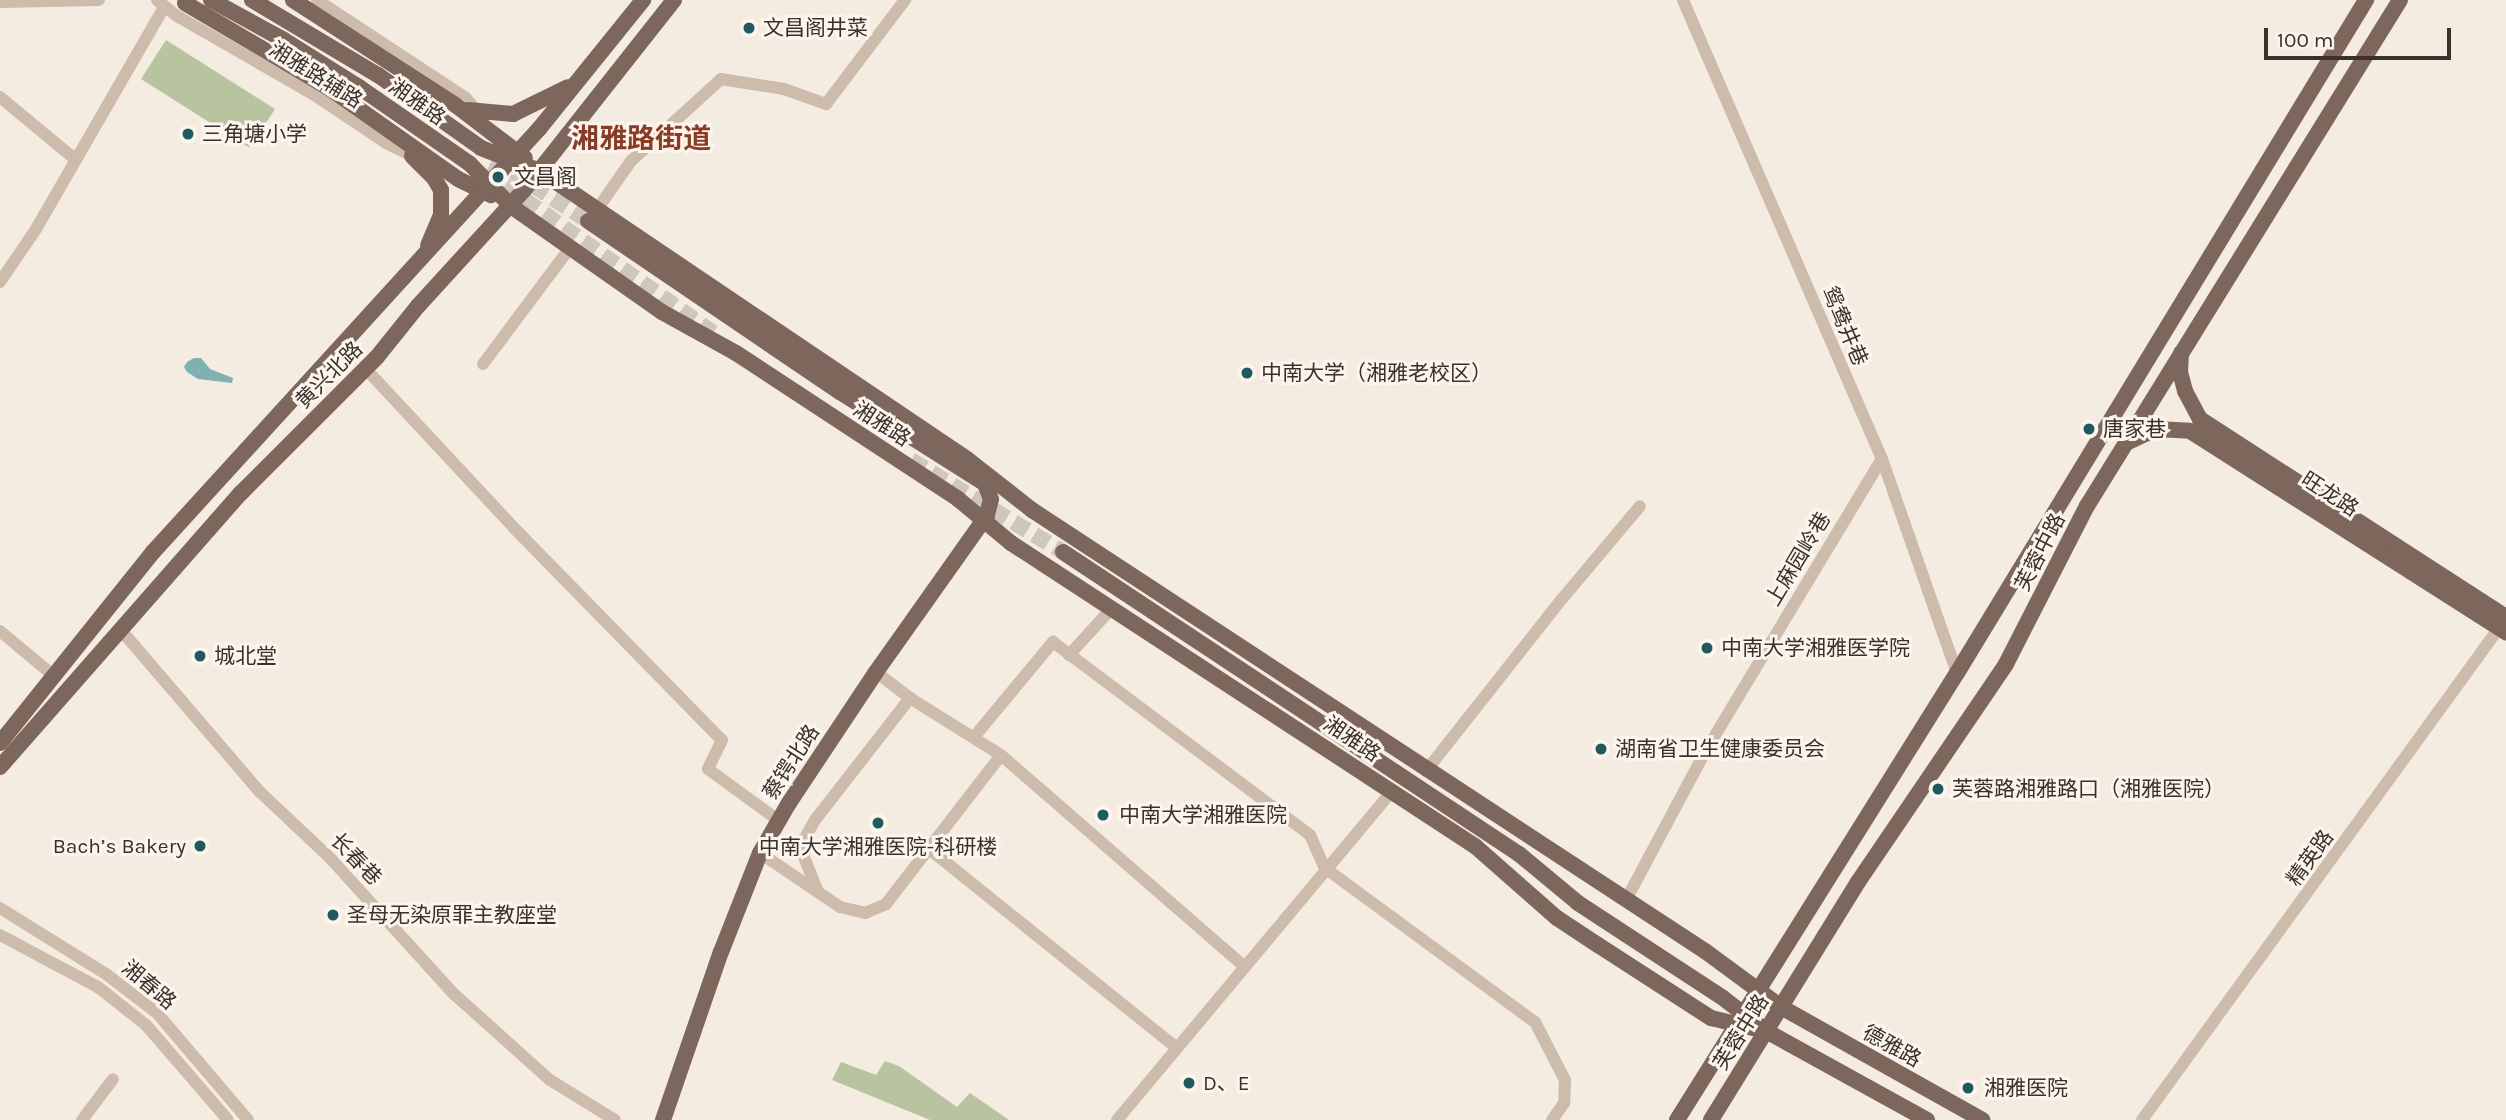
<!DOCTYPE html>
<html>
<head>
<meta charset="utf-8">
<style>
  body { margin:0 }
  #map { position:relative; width:2506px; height:1120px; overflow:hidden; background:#f4ebe1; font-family:Karla,"Noto Sans SC",sans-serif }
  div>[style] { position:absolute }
  .green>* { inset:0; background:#b8c4a0 }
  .water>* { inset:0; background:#7fb0b2 }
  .major-tunnel>* { height:16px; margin-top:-8px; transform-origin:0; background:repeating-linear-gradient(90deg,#cfc6bd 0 16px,transparent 0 24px) }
  .minor>* { height:12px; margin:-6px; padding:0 6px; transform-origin:6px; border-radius:6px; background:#cdbbac }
  .major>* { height:16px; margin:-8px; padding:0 8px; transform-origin:8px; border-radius:8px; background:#7d675c }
  .dots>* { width:19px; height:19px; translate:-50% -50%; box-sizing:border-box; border:4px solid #fbf5ee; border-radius:50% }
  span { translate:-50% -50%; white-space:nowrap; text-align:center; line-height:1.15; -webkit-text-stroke:6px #fbf5ee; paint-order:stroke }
  .poi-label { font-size:21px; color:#3b302b }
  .left { translate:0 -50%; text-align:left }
  .right { translate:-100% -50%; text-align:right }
  .street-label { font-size:21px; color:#3b302b }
  .district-label { font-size:28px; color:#8c3b22; font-weight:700 }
  .scale { position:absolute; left:2264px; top:28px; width:187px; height:32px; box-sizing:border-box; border:4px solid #3b302b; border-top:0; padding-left:9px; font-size:21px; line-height:24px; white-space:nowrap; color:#3b302b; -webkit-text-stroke:5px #fbf5ee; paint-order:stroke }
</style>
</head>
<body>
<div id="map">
  <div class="green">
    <i style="clip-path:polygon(166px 40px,275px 109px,250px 148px,141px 79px)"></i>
    <i style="clip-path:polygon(885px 1061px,899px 1066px,957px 1107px,970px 1093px,1009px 1120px,930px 1120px,832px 1080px,841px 1062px,876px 1075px)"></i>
  </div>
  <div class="water">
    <i style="clip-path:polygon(194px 358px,201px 358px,210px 369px,233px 378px,232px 383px,198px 379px,187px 372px,184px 367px,187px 362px)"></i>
  </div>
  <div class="major-tunnel">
    <i style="left:493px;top:159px;width:113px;rotate:33.1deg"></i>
    <i style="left:485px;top:172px;width:279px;rotate:35.2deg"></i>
    <i style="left:911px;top:460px;width:178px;rotate:31.2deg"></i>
  </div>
  <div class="minor">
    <i style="left:157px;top:0;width:26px;rotate:39deg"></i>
    <i style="left:177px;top:16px;width:160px;rotate:29.9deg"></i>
    <i style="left:316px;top:96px;width:84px;rotate:33.9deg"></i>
    <i style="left:386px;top:143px;width:37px;rotate:26deg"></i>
    <i style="left:317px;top:0;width:178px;rotate:33.3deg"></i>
    <i style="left:466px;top:98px;width:21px;rotate:51deg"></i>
    <i style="left:1683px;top:0;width:500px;rotate:66.56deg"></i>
    <i style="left:1882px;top:459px;width:227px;rotate:70.7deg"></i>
    <i style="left:0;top:2px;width:99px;rotate:-1.2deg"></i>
    <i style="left:0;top:97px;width:99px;rotate:39.7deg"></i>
    <i style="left:596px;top:211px;width:61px;rotate:-55deg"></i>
    <i style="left:631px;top:161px;width:122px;rotate:-42.3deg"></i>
    <i style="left:721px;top:79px;width:64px;rotate:9deg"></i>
    <i style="left:784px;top:89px;width:45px;rotate:19.7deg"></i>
    <i style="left:826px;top:104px;width:131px;rotate:-52.8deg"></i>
    <i style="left:0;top:282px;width:64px;rotate:-55.8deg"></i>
    <i style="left:36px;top:229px;width:256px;rotate:-60deg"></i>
    <i style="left:483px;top:364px;width:144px;rotate:-53.2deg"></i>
    <i style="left:365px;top:368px;width:221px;rotate:47deg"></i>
    <i style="left:516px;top:530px;width:294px;rotate:45.6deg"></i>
    <i style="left:722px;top:740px;width:32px;rotate:116deg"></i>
    <i style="left:708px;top:769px;width:87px;rotate:36.1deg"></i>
    <i style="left:121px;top:630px;width:213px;rotate:49.4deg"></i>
    <i style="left:260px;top:792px;width:98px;rotate:43.3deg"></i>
    <i style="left:331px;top:859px;width:183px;rotate:47.7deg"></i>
    <i style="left:454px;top:994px;width:129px;rotate:41.9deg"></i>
    <i style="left:550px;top:1080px;width:76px;rotate:31.6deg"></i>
    <i style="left:0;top:631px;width:70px;rotate:39.8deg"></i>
    <i style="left:1069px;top:655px;width:64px;rotate:-47.5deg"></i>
    <i style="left:876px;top:672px;width:43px;rotate:37.4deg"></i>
    <i style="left:910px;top:698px;width:107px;rotate:32.1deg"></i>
    <i style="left:1001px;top:755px;width:322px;rotate:41deg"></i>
    <i style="left:974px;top:737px;width:124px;rotate:-50.3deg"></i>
    <i style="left:1053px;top:642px;width:321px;rotate:36.9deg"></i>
    <i style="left:1310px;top:835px;width:36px;rotate:66deg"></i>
    <i style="left:1325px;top:868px;width:260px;rotate:36.3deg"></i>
    <i style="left:1535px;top:1022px;width:65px;rotate:62.7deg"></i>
    <i style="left:1565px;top:1080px;width:23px;rotate:92deg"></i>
    <i style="left:1564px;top:1103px;width:21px;rotate:125deg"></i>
    <i style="left:1426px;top:771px;width:219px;rotate:-51.7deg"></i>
    <i style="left:1562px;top:599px;width:121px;rotate:-50deg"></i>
    <i style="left:928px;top:848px;width:319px;rotate:38.8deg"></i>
    <i style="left:760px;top:853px;width:97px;rotate:34deg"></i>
    <i style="left:840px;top:907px;width:26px;rotate:13deg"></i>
    <i style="left:865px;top:913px;width:23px;rotate:-23deg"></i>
    <i style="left:886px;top:904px;width:188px;rotate:-52.3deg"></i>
    <i style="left:818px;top:892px;width:48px;rotate:-111.8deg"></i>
    <i style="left:800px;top:847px;width:31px;rotate:-61deg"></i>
    <i style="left:815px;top:820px;width:155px;rotate:-52.1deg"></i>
    <i style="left:1626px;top:900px;width:168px;rotate:-61.9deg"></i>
    <i style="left:1705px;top:752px;width:342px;rotate:-58.9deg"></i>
    <i style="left:0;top:908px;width:125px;rotate:31.9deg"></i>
    <i style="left:106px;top:974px;width:64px;rotate:37.4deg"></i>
    <i style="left:157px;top:1013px;width:140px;rotate:49.6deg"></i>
    <i style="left:0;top:935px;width:111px;rotate:28deg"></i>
    <i style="left:98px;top:987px;width:61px;rotate:38.4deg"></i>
    <i style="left:146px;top:1025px;width:125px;rotate:49.2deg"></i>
    <i style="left:82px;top:1120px;width:51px;rotate:-52.9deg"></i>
    <i style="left:1117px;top:1120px;width:429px;rotate:-50.1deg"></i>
    <i style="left:2142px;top:1120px;width:616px;rotate:-54.04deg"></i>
  </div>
  <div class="major">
    <i style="left:211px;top:0;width:83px;rotate:28.7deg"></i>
    <i style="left:284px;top:40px;width:89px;rotate:32.1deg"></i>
    <i style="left:359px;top:87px;width:135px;rotate:34.7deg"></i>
    <i style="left:470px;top:164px;width:59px;rotate:45.7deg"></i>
    <i style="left:511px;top:206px;width:184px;rotate:35.1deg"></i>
    <i style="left:662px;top:312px;width:85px;rotate:29deg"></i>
    <i style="left:736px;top:353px;width:266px;rotate:33.3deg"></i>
    <i style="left:958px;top:499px;width:69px;rotate:39.7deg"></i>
    <i style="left:1011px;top:543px;width:554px;rotate:33.15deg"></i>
    <i style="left:1475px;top:846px;width:109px;rotate:41.3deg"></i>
    <i style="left:1557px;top:918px;width:49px;rotate:33.4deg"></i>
    <i style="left:1598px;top:945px;width:135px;rotate:32.9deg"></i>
    <i style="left:1711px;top:1018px;width:57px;rotate:13.3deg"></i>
    <i style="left:252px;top:0;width:147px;rotate:30.8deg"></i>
    <i style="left:378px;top:75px;width:126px;rotate:35.3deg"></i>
    <i style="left:481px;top:148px;width:63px;rotate:21.3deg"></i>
    <i style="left:540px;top:171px;width:515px;rotate:34deg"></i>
    <i style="left:967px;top:459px;width:83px;rotate:38.1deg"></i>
    <i style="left:1032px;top:510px;width:805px;rotate:33.24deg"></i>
    <i style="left:1705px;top:951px;width:94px;rotate:36.4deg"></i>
    <i style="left:1781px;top:1007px;width:231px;rotate:29.3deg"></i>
    <i style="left:293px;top:0;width:192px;rotate:32.9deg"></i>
    <i style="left:454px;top:104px;width:89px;rotate:37.3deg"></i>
    <i style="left:185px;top:3px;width:167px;rotate:30.6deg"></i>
    <i style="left:329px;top:88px;width:158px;rotate:35.2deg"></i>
    <i style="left:458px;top:179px;width:37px;rotate:26deg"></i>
    <i style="left:468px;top:110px;width:45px;rotate:5.1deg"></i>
    <i style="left:513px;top:114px;width:61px;rotate:-26.1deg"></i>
    <i style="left:412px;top:156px;width:31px;rotate:45deg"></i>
    <i style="left:434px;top:178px;width:14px;rotate:60deg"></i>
    <i style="left:441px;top:190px;width:25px;rotate:90deg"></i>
    <i style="left:441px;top:215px;width:33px;rotate:113deg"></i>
    <i style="left:588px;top:221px;width:305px;rotate:34.2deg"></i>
    <i style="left:840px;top:392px;width:174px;rotate:32.3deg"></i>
    <i style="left:2181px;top:353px;width:19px;rotate:93deg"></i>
    <i style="left:2180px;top:372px;width:20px;rotate:75deg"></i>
    <i style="left:2185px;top:391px;width:32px;rotate:62deg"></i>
    <i style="left:2200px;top:419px;width:364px;rotate:32.9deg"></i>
    <i style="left:2126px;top:443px;width:33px;rotate:-25deg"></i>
    <i style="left:2156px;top:429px;width:34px;rotate:3deg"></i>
    <i style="left:2190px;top:431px;width:375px;rotate:32.5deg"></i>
    <i style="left:1063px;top:552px;width:547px;rotate:33.52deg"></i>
    <i style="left:1519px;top:854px;width:77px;rotate:39.7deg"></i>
    <i style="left:1578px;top:903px;width:173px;rotate:33.2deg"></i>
    <i style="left:1723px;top:998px;width:54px;rotate:37.5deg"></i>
    <i style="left:1766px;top:1031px;width:184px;rotate:28.9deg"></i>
    <i style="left:0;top:743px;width:245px;rotate:-51.3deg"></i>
    <i style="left:153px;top:552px;width:573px;rotate:-47.62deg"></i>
    <i style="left:539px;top:129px;width:166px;rotate:-51.1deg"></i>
    <i style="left:0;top:767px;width:365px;rotate:-48.7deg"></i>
    <i style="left:241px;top:493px;width:192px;rotate:-45deg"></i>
    <i style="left:377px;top:357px;width:65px;rotate:-51.2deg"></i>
    <i style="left:418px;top:306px;width:157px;rotate:-47.6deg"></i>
    <i style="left:524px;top:190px;width:242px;rotate:-51.7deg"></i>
    <i style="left:663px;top:1120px;width:178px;rotate:-71deg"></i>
    <i style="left:721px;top:952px;width:106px;rotate:-68.5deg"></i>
    <i style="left:760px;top:853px;width:58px;rotate:-59.9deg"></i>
    <i style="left:789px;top:803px;width:157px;rotate:-56.4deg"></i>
    <i style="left:876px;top:672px;width:192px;rotate:-54.7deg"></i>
    <i style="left:987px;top:515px;width:16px;rotate:-76deg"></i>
    <i style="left:991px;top:499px;width:27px;rotate:-112deg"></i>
    <i style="left:1677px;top:1120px;width:527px;rotate:-57.94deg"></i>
    <i style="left:1957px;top:673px;width:788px;rotate:-58.71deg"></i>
    <i style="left:1711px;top:1120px;width:280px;rotate:-58.3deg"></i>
    <i style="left:1858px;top:882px;width:263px;rotate:-55.8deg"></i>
    <i style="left:2006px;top:664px;width:178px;rotate:-62.9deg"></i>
    <i style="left:2087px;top:506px;width:595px;rotate:-58.26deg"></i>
  </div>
  <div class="dots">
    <i style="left:749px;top:28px;background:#1f5a5e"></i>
    <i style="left:188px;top:134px;background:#1f5a5e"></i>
    <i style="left:498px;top:177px;background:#1f5a5e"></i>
    <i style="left:1247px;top:373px;background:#1f5a5e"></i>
    <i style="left:2089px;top:429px;background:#1f5a5e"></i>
    <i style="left:1707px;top:648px;background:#1f5a5e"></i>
    <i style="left:200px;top:656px;background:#1f5a5e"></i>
    <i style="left:1601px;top:749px;background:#1f5a5e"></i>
    <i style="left:1938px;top:789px;background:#1f5a5e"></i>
    <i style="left:1103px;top:815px;background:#1f5a5e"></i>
    <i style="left:878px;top:823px;background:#1f5a5e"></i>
    <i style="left:200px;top:846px;background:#1f5a5e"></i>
    <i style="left:333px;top:915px;background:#1f5a5e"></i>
    <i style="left:1189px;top:1083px;background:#1f5a5e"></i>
    <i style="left:1968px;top:1088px;background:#1f5a5e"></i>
  </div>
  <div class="poi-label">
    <span class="left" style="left:763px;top:28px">文昌阁井菜</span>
    <span class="left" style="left:202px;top:134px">三角塘小学</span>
    <span class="left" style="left:514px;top:177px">文昌阁</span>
    <span class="left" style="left:1261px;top:373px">中南大学（湘雅老校区）</span>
    <span class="left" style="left:2103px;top:429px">唐家巷</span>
    <span class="left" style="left:1721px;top:648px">中南大学湘雅医学院</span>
    <span class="left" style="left:214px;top:656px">城北堂</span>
    <span class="left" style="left:1615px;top:749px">湖南省卫生健康委员会</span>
    <span class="left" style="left:1952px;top:789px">芙蓉路湘雅路口（湘雅医院）</span>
    <span class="left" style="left:1119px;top:815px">中南大学湘雅医院</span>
    <span class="right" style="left:186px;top:846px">Bach’s Bakery</span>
    <span style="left:878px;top:847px">中南大学湘雅医院-科研楼</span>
    <span class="left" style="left:347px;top:915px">圣母无染原罪主教座堂</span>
    <span class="left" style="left:1203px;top:1083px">D、E</span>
    <span class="left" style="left:1984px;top:1088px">湘雅医院</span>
  </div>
  <div class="street-label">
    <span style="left:316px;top:75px;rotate:32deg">湘雅路辅路</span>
    <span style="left:417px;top:102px;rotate:35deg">湘雅路</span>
    <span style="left:1845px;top:326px;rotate:67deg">鸳鸯井巷</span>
    <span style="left:329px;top:375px;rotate:-45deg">黄兴北路</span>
    <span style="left:882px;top:424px;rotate:33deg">湘雅路</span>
    <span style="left:2330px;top:494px;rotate:33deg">旺龙路</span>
    <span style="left:2040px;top:552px;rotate:-63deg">芙蓉中路</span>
    <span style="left:1798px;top:559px;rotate:-59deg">上麻园岭巷</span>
    <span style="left:1352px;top:739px;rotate:34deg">湘雅路</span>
    <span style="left:791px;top:762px;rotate:-57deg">蔡锷北路</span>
    <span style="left:2310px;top:858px;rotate:-54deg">精英路</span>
    <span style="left:356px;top:859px;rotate:46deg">长春巷</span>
    <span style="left:149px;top:985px;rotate:40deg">湘春路</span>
    <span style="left:1741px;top:1032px;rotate:-58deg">芙蓉中路</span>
    <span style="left:1892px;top:1046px;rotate:29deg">德雅路</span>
  </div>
  <div class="district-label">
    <span style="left:641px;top:139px">湘雅路街道</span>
  </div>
  <div class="scale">100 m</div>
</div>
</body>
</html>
